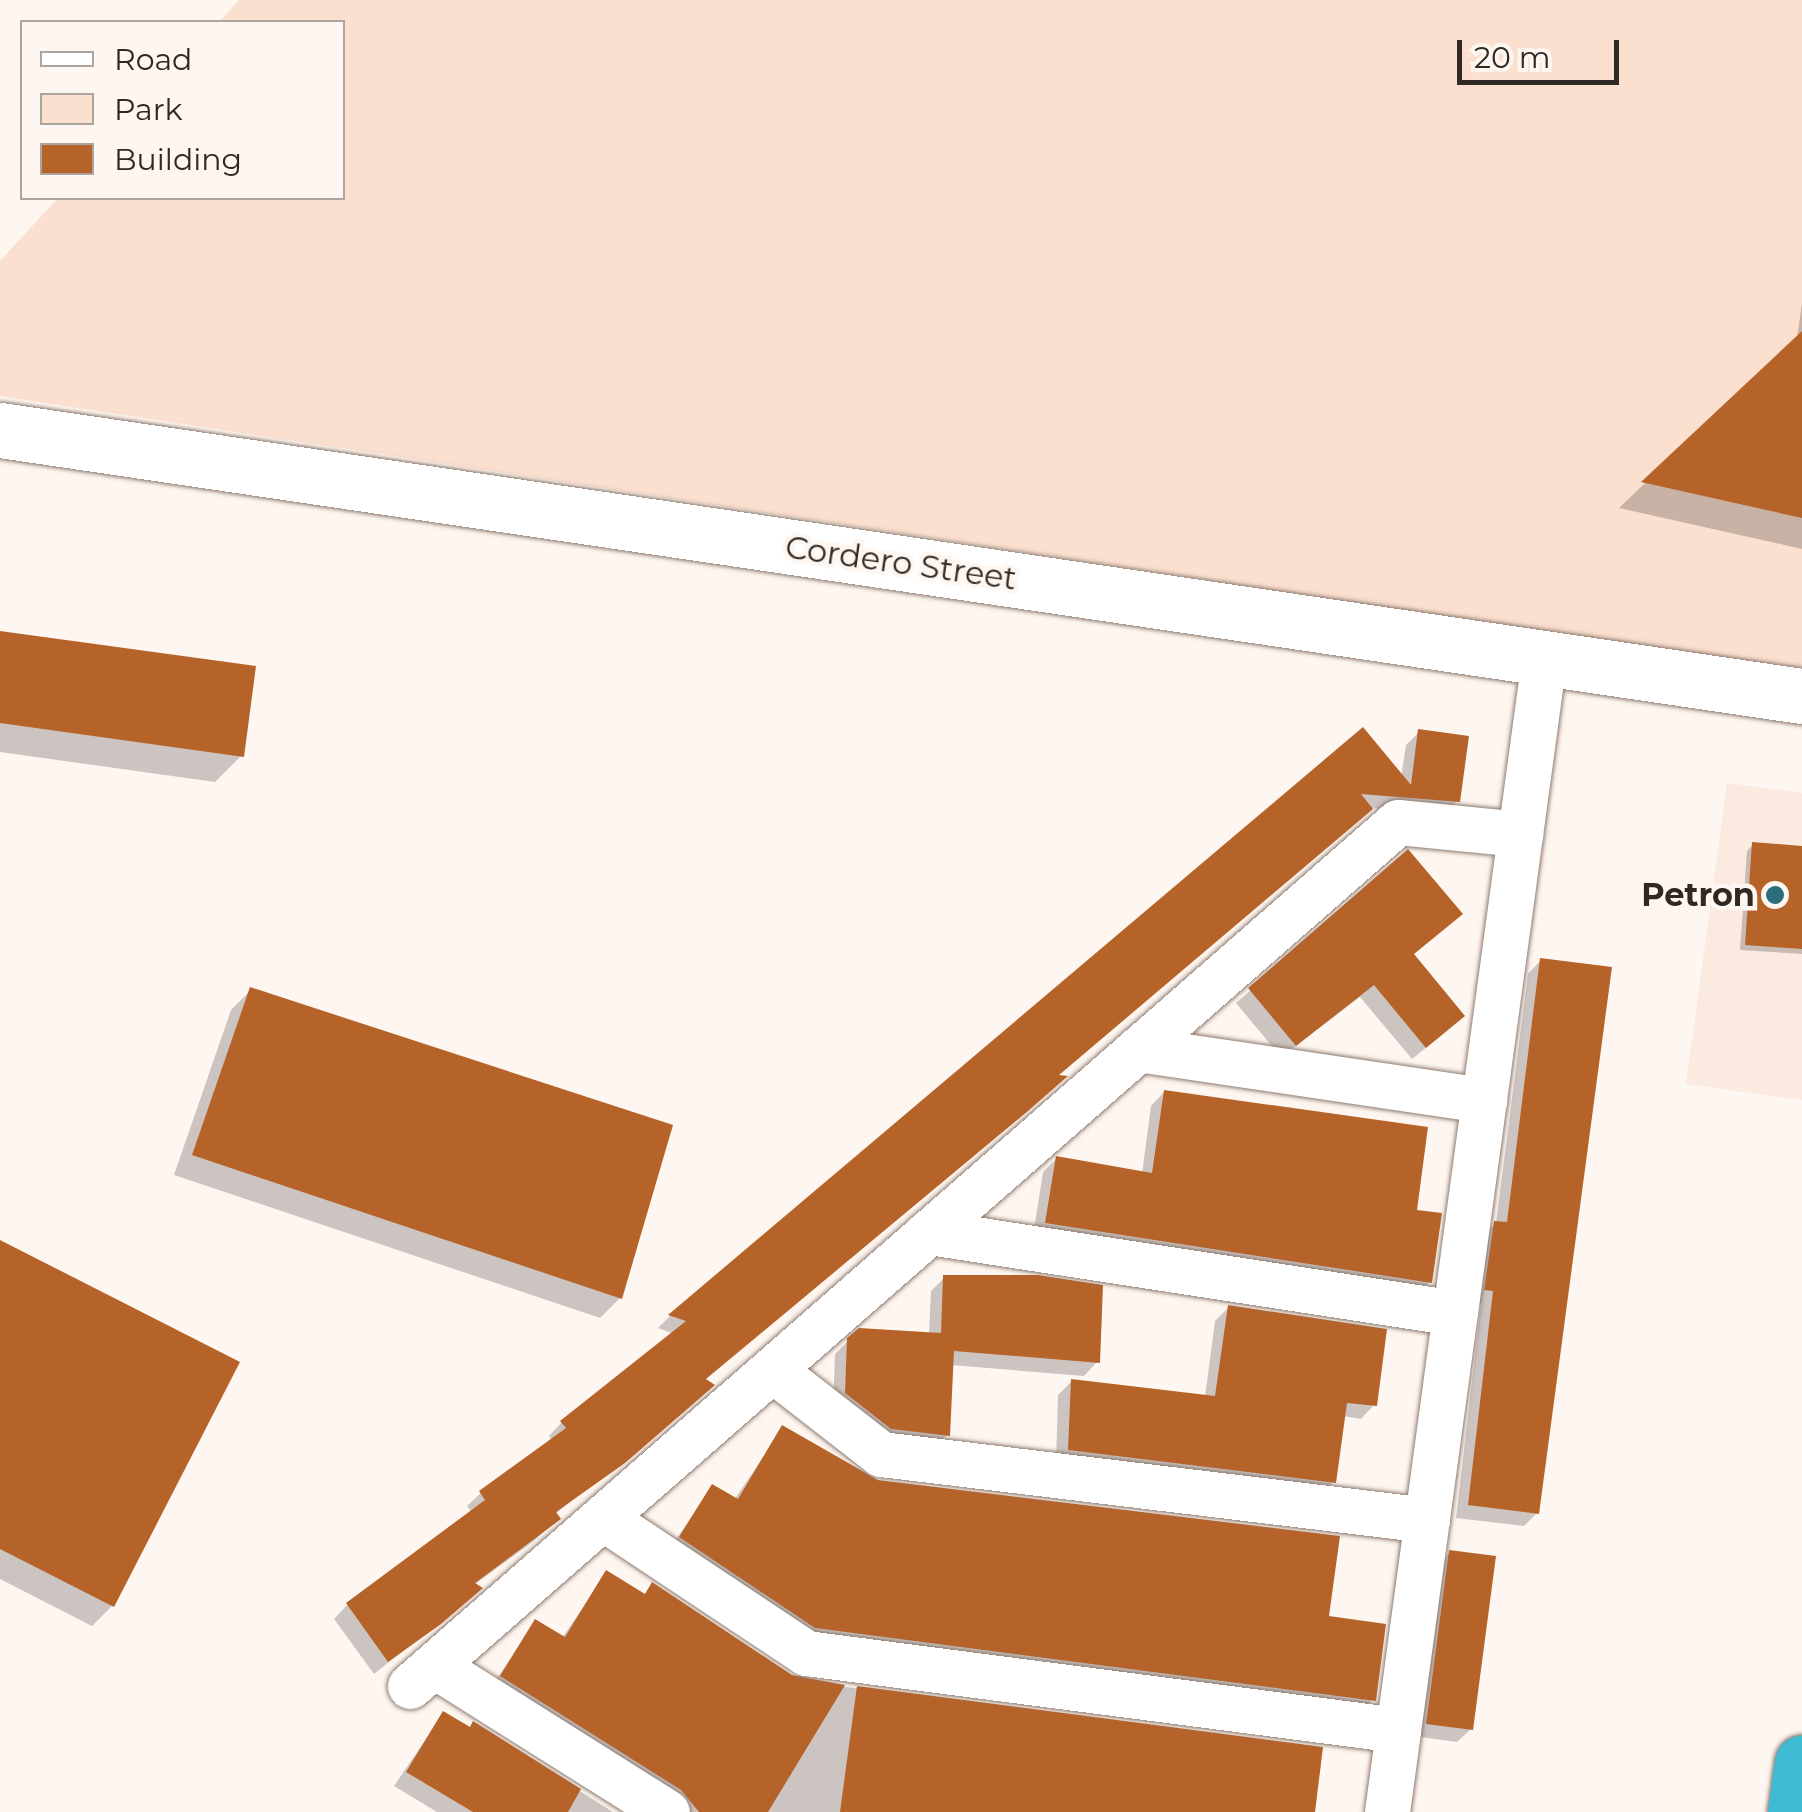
<!DOCTYPE html>
<html>
<head>
<meta charset="utf-8">
<style>
  body { margin:0 }
  #map { position:relative; width:1802px; height:1812px; overflow:hidden; background:#fef6f0; font-family:Montserrat,sans-serif }
  div>[style] { position:absolute }
  .built>* { inset:0; background:#fbeae0 }
  .green>* { inset:0; background:#fbdfcf }
  .shadow>* { inset:0; background:#0003 }
  .building>* { inset:0; background:#b6632a }
  .roads { filter:drop-shadow(0 0 2px #8e7b6f) drop-shadow(0 0 2px #8e7b6f) }
  .minor>* { height:45px; margin:-22.5px; padding:0 22.5px; transform-origin:22.5px; border-radius:22.5px; background:#fff }
  .tertiary>* { height:55px; margin:-27.5px; padding:0 27.5px; transform-origin:27.5px; border-radius:27.5px; background:#fff }
  .trunk>* { height:55px; margin:-27.5px; padding:0 27.5px; transform-origin:27.5px; border-radius:27.5px; background:#3ebad2 }
  .dots>* { width:28px; height:28px; translate:-50% -50%; box-sizing:border-box; border:5px solid #fef6f0; border-radius:50% }
  span { translate:-50% -50%; white-space:nowrap; text-align:center; line-height:1.15; -webkit-text-stroke:9px #fef6f0; paint-order:stroke }
  .street-label { font-size:32px; color:#302823 }
  .poi-label { font-size:32px; color:#302823; font-weight:700 }
  .right { translate:-100% -50%; text-align:right }
  .legend { position:absolute; left:20px; top:20px; width:325px; height:180px; box-sizing:border-box; background:#fef6f0; border:2px solid #aca49e; margin:0; padding:12px 18px; list-style:none; font-size:30px; color:#302823 }
  .legend li { display:flex; align-items:center; gap:20px; height:50px }
  .legend b { width:50px; border:2px solid #aca49e }
  .scale { position:absolute; left:1457px; top:40px; width:162px; height:45px; box-sizing:border-box; border:5px solid #302823; border-top:0; padding-left:12px; font-size:30px; line-height:35px; white-space:nowrap; color:#302823; -webkit-text-stroke:8px #fef6f0; paint-order:stroke }
</style>
</head>
<body>
<div id="map">
  <div class="built">
    <i style="clip-path:polygon(1727px 783px,1802px 793px,1802px 1100px,1686px 1084px)"></i>
  </div>
  <div class="green">
    <i style="clip-path:polygon(239px 0,1802px 0,1802px 331px,1642px 482px,1802px 518px,1802px 671px,0 396px,0 261px,58px 198px,342px 198px,342px 22px,219px 22px)"></i>
  </div>
  <div class="shadow">
    <i style="clip-path:polygon(1802px 303px,1802px 549px,1619px 508px,1797px 338px)"></i>
    <i style="clip-path:polygon(0 633px,241px 756px,215px 782px,0 752px)"></i>
    <i style="clip-path:polygon(1362px 731px,1401px 778px,1406px 745px,1419px 732px,1457px 801px,1444px 814px,1370px 808px,703px 1381px,698px 1398px,554px 1515px,557px 1519px,534px 1541px,474px 1585px,466px 1601px,374px 1674px,334px 1619px,347px 1605px,472px 1513px,467px 1506px,481px 1493px,552px 1441px,549px 1436px,562px 1422px,674px 1334px,658px 1328px,670px 1316px)"></i>
    <i style="clip-path:polygon(1753px 845px,1802px 848px,1802px 954px,1740px 950px,1747px 851px)"></i>
    <i style="clip-path:polygon(1408px 853px,1412px 955px,1449px 1029px,1412px 1059px,1360px 997px,1281px 1057px,1236px 1003px)"></i>
    <i style="clip-path:polygon(1541px 960px,1537px 1513px,1524px 1526px,1456px 1518px,1481px 1304px,1472px 1303px,1481px 1237px,1496px 1223px,1528px 974px)"></i>
    <i style="clip-path:polygon(251px 990px,620px 1298px,600px 1318px,174px 1175px,231px 1010px)"></i>
    <i style="clip-path:polygon(1164px 1092px,1414px 1212px,1430px 1282px,1417px 1295px,1033px 1236px,1043px 1172px,1056px 1159px,1142px 1174px,1151px 1106px)"></i>
    <i style="clip-path:polygon(0 1243px,112px 1606px,92px 1626px,0 1579px)"></i>
    <i style="clip-path:polygon(944px 1278px,1097px 1362px,1084px 1376px,951px 1365px,947px 1435px,934px 1448px,877px 1441px,833px 1407px,835px 1354px,849px 1340px,929px 1335px,931px 1291px)"></i>
    <i style="clip-path:polygon(1229px 1307px,1374px 1405px,1361px 1419px,1343px 1416px,1334px 1481px,1320px 1495px,1056px 1463px,1058px 1395px,1072px 1381px,1205px 1397px,1215px 1321px)"></i>
    <i style="clip-path:polygon(783px 1428px,877px 1482px,1326px 1618px,1373px 1699px,1360px 1713px,801px 1640px,668px 1551px,712px 1487px,734px 1500px)"></i>
    <i style="clip-path:polygon(1450px 1552px,1471px 1729px,1457px 1742px,1413px 1736px,1437px 1566px)"></i>
    <i style="clip-path:polygon(606px 1574px,643px 1596px,653px 1586px,801px 1681px,1321px 1749px,1312px 1812px,673px 1812px,489px 1690px,535px 1622px,562px 1638px)"></i>
    <i style="clip-path:polygon(443px 1714px,469px 1729px,473px 1724px,613px 1812px,437px 1812px,394px 1786px)"></i>
  </div>
  <div class="building">
    <i style="clip-path:polygon(1802px 331px,1802px 518px,1641px 482px)"></i>
    <i style="clip-path:polygon(0 631px,256px 666px,244px 757px,0 723px)"></i>
    <i style="clip-path:polygon(1363px 727px,1411px 785px,1418px 729px,1469px 736px,1460px 802px,1361px 794px,1373px 809px,1059px 1075px,1068px 1076px,1028px 1111px,706px 1379px,715px 1385px,625px 1463px,556px 1512px,561px 1519px,475px 1583px,483px 1588px,441px 1624px,388px 1662px,346px 1603px,485px 1500px,479px 1491px,566px 1428px,560px 1421px,686px 1321px,668px 1315px)"></i>
    <i style="clip-path:polygon(1752px 842px,1802px 846px,1802px 949px,1745px 945px)"></i>
    <i style="clip-path:polygon(1408px 849px,1463px 914px,1414px 954px,1465px 1016px,1426px 1048px,1374px 985px,1296px 1046px,1248px 988px)"></i>
    <i style="clip-path:polygon(1540px 958px,1612px 967px,1539px 1514px,1468px 1505px,1493px 1291px,1484px 1290px,1494px 1221px,1507px 1222px)"></i>
    <i style="clip-path:polygon(250px 987px,673px 1125px,622px 1299px,192px 1155px)"></i>
    <i style="clip-path:polygon(1164px 1090px,1428px 1127px,1417px 1210px,1442px 1213px,1432px 1283px,1045px 1223px,1056px 1156px,1152px 1173px)"></i>
    <i style="clip-path:polygon(0 1240px,240px 1362px,114px 1607px,0 1549px)"></i>
    <i style="clip-path:polygon(943px 1275px,1038px 1275px,1103px 1285px,1100px 1363px,954px 1351px,950px 1436px,891px 1429px,845px 1393px,847px 1338px,859px 1328px,941px 1333px)"></i>
    <i style="clip-path:polygon(1228px 1305px,1387px 1329px,1377px 1406px,1347px 1403px,1336px 1483px,1068px 1450px,1071px 1379px,1215px 1396px)"></i>
    <i style="clip-path:polygon(782px 1425px,878px 1480px,1340px 1536px,1329px 1616px,1386px 1624px,1376px 1701px,815px 1628px,679px 1537px,712px 1484px,738px 1499px)"></i>
    <i style="clip-path:polygon(1449px 1550px,1496px 1556px,1473px 1730px,1426px 1724px)"></i>
    <i style="clip-path:polygon(606px 1570px,645px 1594px,652px 1582px,792px 1675px,845px 1685px,768px 1812px,699px 1812px,681px 1790px,500px 1676px,535px 1619px,565px 1637px)"></i>
    <i style="clip-path:polygon(857px 1686px,1323px 1747px,1315px 1812px,840px 1812px)"></i>
    <i style="clip-path:polygon(443px 1711px,470px 1727px,473px 1721px,581px 1789px,568px 1812px,473px 1812px,406px 1772px)"></i>
  </div>
  <div class="roads">
    <div class="minor">
      <i style="left:1138px;top:1049px;width:350px;rotate:8.4deg"></i>
      <i style="left:929px;top:1232px;width:532px;rotate:8.75deg"></i>
      <i style="left:773px;top:1370px;width:137px;rotate:37.9deg"></i>
      <i style="left:881px;top:1454px;width:550px;rotate:6.89deg"></i>
      <i style="left:603px;top:1518px;width:244px;rotate:33.6deg"></i>
      <i style="left:806px;top:1653px;width:597px;rotate:7.41deg"></i>
      <i style="left:435px;top:1666px;width:274px;rotate:32.2deg"></i>
      <i style="left:410px;top:1686px;width:1312px;rotate:-41.17deg"></i>
      <i style="left:1398px;top:822px;width:123px;rotate:5.6deg"></i>
      <i style="left:1387px;top:1812px;width:1165px;rotate:-82.25deg"></i>
    </div>
    <div class="tertiary">
      <i style="left:0;top:430px;width:1822px;rotate:8.4deg"></i>
    </div>
    <div class="trunk">
      <i style="left:1795px;top:1812px;width:50px;rotate:-82deg"></i>
    </div>
  </div>
  <div class="dots">
    <i style="left:1775px;top:895px;background:#2a6e7e"></i>
  </div>
  <div class="street-label">
    <span style="left:901px;top:563px;rotate:8deg">Cordero Street</span>
  </div>
  <div class="poi-label">
    <span class="right" style="left:1755px;top:895px">Petron</span>
  </div>
  <ul class="legend">
  <li><b style="height:12px;background:#fff"></b>Road</li>
  <li><b style="height:28px;background:#fbdfcf"></b>Park</li>
  <li><b style="height:28px;background:#b6632a"></b>Building</li>
  </ul>
  <div class="scale">20 m</div>
</div>
</body>
</html>
